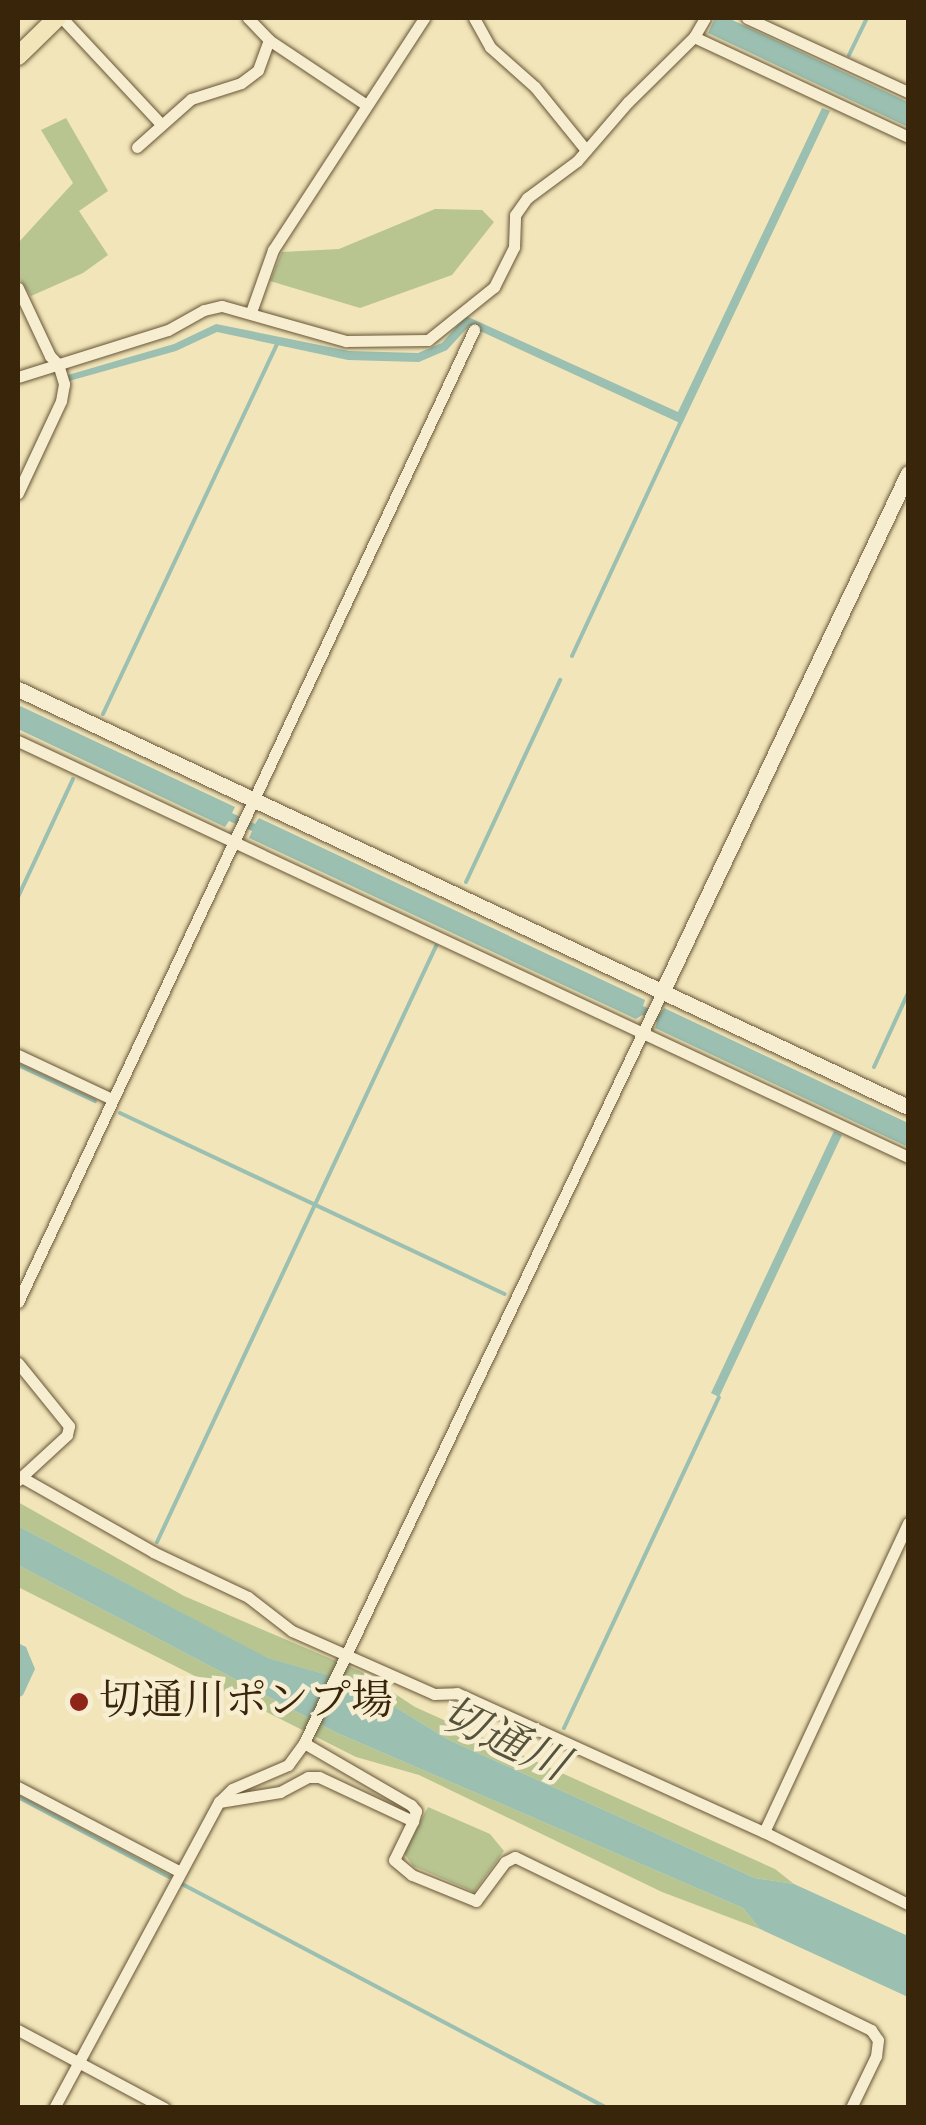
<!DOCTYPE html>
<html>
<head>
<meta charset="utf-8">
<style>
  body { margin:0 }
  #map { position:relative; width:926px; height:2125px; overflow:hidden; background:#f2e5b9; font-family:"IM FELL DW Pica","Noto Serif JP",serif }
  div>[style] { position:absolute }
  .green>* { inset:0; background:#b8c591 }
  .water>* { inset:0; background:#9bbfb0 }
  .stream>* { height:4px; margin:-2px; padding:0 2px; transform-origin:2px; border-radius:2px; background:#9bbfb0 }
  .roads { filter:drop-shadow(0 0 2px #665536) drop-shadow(0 0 2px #665536) }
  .minor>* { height:11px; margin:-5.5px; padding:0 5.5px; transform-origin:5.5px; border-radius:5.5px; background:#f7eed2 }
  .tertiary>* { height:15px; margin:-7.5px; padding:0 7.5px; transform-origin:7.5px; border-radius:7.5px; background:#f7eed2 }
  .primary>* { height:18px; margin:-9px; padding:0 9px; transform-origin:9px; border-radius:9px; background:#f2e5b9 }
  .dots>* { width:28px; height:28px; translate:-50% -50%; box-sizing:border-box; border:5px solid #f7eed2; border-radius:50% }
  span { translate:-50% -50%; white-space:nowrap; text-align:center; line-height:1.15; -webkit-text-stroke:9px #f7eed2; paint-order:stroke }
  .poi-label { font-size:42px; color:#38250a }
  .left { translate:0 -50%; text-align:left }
  .water-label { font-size:45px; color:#56533c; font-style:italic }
  .frame { position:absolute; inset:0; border:20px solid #38250a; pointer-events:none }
</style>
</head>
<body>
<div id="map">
  <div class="green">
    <i style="clip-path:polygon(66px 118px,108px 191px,79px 211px,108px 255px,83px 273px,31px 296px,18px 277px,18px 243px,73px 183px,41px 130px)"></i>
    <i style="clip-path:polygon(435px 209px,482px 210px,494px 222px,452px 275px,360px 308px,270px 281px,282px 252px,339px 249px)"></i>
    <i style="clip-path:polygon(18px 1502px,184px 1596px,362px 1672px,415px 1707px,775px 1869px,794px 1884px,755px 1878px,449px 1740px,356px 1683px,267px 1658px,18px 1526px)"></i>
    <i style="clip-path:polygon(18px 1565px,337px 1733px,743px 1908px,760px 1929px,662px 1892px,419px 1775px,356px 1757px,18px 1587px)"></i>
    <i style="clip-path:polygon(428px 1807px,490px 1834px,504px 1851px,474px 1892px,413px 1866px,404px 1853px)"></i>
  </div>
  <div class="water">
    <i style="clip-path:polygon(715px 18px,728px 18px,908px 102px,908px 127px,708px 33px)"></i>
    <i style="clip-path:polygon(822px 108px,830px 111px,682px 424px,469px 326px,447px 350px,419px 362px,348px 360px,217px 332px,176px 351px,69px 381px,68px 375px,174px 344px,216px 324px,349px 351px,418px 353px,442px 343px,466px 316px,678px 412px)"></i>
    <i style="clip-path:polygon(18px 705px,235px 807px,232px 813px,255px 824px,259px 818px,645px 1000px,643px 1006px,660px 1014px,664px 1008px,908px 1123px,908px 1147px,655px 1028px,657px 1022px,642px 1015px,636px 1019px,249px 838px,252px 831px,229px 821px,225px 827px,18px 729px)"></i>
    <i style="clip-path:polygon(834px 1131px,842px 1135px,719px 1397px,711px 1393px)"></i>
    <i style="clip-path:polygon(18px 1526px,268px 1658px,356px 1683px,449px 1740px,755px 1878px,794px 1884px,908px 1936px,908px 1997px,760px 1929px,743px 1908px,337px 1733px,18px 1565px)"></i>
    <i style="clip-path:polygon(18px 1643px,26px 1647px,35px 1669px,23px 1695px,18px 1698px)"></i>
  </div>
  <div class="stream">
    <i style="left:849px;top:55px;width:41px;rotate:-64.1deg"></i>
    <i style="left:572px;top:656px;width:257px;rotate:-65.1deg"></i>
    <i style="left:103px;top:714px;width:409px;rotate:-64.8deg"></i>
    <i style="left:466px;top:882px;width:223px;rotate:-65deg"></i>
    <i style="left:18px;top:897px;width:130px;rotate:-65deg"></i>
    <i style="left:18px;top:1065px;width:85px;rotate:25.1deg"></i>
    <i style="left:874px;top:1067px;width:81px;rotate:-65.3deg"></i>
    <i style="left:120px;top:1113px;width:425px;rotate:25.2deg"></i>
    <i style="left:157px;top:1542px;width:658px;rotate:-64.91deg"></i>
    <i style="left:564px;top:1728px;width:365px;rotate:-64.9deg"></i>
    <i style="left:18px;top:1797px;width:171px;rotate:27.9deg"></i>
    <i style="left:182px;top:1884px;width:480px;rotate:27.8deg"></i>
  </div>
  <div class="roads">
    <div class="minor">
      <i style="left:62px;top:18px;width:145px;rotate:47deg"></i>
      <i style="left:248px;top:18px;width:30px;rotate:46deg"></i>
      <i style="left:269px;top:40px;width:115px;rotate:33.7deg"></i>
      <i style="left:474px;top:18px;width:33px;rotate:61deg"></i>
      <i style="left:490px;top:47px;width:60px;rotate:41.6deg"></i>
      <i style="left:535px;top:87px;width:81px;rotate:51deg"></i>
      <i style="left:747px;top:18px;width:177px;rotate:24.7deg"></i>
      <i style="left:694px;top:37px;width:236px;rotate:25deg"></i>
      <i style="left:137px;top:147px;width:72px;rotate:-41.6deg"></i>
      <i style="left:191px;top:99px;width:52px;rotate:-17.7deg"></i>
      <i style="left:241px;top:83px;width:21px;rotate:-37deg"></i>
      <i style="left:258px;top:70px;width:32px;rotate:-70deg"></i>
      <i style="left:18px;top:288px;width:75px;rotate:64.8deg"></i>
      <i style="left:50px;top:356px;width:11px;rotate:45deg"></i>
      <i style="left:58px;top:364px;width:21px;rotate:73deg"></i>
      <i style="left:64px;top:384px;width:17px;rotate:100deg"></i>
      <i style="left:61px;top:401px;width:102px;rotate:115.1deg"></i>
      <i style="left:251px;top:312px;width:66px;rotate:-70.5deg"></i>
      <i style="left:273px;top:250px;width:277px;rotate:-56.9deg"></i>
      <i style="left:18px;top:377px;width:157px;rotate:-17.4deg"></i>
      <i style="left:168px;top:330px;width:41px;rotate:-29.1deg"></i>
      <i style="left:204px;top:310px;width:18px;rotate:-13deg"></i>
      <i style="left:222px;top:306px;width:129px;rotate:15.8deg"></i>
      <i style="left:346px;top:341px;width:82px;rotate:-0.7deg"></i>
      <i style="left:428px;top:340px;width:85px;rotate:-38.8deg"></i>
      <i style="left:494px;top:287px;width:45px;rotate:-63.4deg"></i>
      <i style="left:514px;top:247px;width:32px;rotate:-88deg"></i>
      <i style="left:515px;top:215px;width:21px;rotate:-55deg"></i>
      <i style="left:527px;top:198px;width:62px;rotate:-36.5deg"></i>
      <i style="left:577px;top:161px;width:78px;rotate:-49.2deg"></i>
      <i style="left:628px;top:102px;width:93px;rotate:-44.6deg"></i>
      <i style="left:694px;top:37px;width:22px;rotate:-60deg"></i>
      <i style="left:18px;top:741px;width:982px;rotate:25.05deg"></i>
      <i style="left:18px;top:1055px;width:104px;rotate:25.1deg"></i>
      <i style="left:18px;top:1302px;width:1074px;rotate:-64.87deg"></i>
      <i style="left:18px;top:1363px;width:81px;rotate:51deg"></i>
      <i style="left:69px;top:1426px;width:9px;rotate:103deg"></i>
      <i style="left:67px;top:1435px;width:67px;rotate:137.4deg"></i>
      <i style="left:23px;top:1478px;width:150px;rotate:29.6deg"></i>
      <i style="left:153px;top:1552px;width:105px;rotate:25.3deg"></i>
      <i style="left:248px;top:1597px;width:56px;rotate:37.7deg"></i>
      <i style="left:292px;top:1631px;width:155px;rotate:23.9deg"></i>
      <i style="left:434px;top:1694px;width:23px;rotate:-2deg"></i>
      <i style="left:457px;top:1693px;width:337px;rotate:24.4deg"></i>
      <i style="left:764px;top:1832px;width:161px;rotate:26.6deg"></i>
      <i style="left:304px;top:1743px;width:124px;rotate:30.1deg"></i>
      <i style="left:411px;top:1805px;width:8px;rotate:50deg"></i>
      <i style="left:416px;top:1811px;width:10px;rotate:107deg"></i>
      <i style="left:413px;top:1821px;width:43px;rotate:116deg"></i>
      <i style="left:394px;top:1860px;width:23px;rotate:40deg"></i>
      <i style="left:412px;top:1875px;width:69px;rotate:22.1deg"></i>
      <i style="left:476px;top:1901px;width:49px;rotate:-53.4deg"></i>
      <i style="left:505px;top:1862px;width:11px;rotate:-27deg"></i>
      <i style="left:515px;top:1857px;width:396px;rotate:25.9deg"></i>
      <i style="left:871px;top:2030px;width:12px;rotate:55deg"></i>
      <i style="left:878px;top:2040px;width:16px;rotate:97deg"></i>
      <i style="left:876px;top:2056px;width:58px;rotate:115.7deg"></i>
      <i style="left:18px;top:1787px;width:182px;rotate:27.6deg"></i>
      <i style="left:219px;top:1802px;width:62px;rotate:-9.3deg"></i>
      <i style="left:280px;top:1792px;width:32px;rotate:-28deg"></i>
      <i style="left:308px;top:1777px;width:11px"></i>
      <i style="left:319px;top:1777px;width:104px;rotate:25.1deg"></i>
      <i style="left:764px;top:1832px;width:341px;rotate:-65deg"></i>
      <i style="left:18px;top:2030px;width:166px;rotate:28.1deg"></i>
      <i style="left:54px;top:2108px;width:348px;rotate:-61.7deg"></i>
      <i style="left:219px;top:1802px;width:18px;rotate:-45deg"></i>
      <i style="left:232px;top:1789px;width:61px;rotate:-23.2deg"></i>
      <i style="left:288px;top:1765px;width:27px;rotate:-54deg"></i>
      <i style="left:304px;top:1743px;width:834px;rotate:-64.51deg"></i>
    </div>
    <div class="tertiary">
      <i style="left:18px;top:689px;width:983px;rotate:25.16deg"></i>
      <i style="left:663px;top:990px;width:572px;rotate:-64.64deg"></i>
    </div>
    <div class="primary">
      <i style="left:18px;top:56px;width:54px;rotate:-44.3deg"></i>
    </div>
  </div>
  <div class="dots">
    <i style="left:79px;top:1702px;background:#8f2418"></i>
  </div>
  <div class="poi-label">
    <span class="left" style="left:99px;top:1702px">切通川ポンプ場</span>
  </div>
  <div class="water-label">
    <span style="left:503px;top:1741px;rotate:25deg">切通川</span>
  </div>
  <div class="frame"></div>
</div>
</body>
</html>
